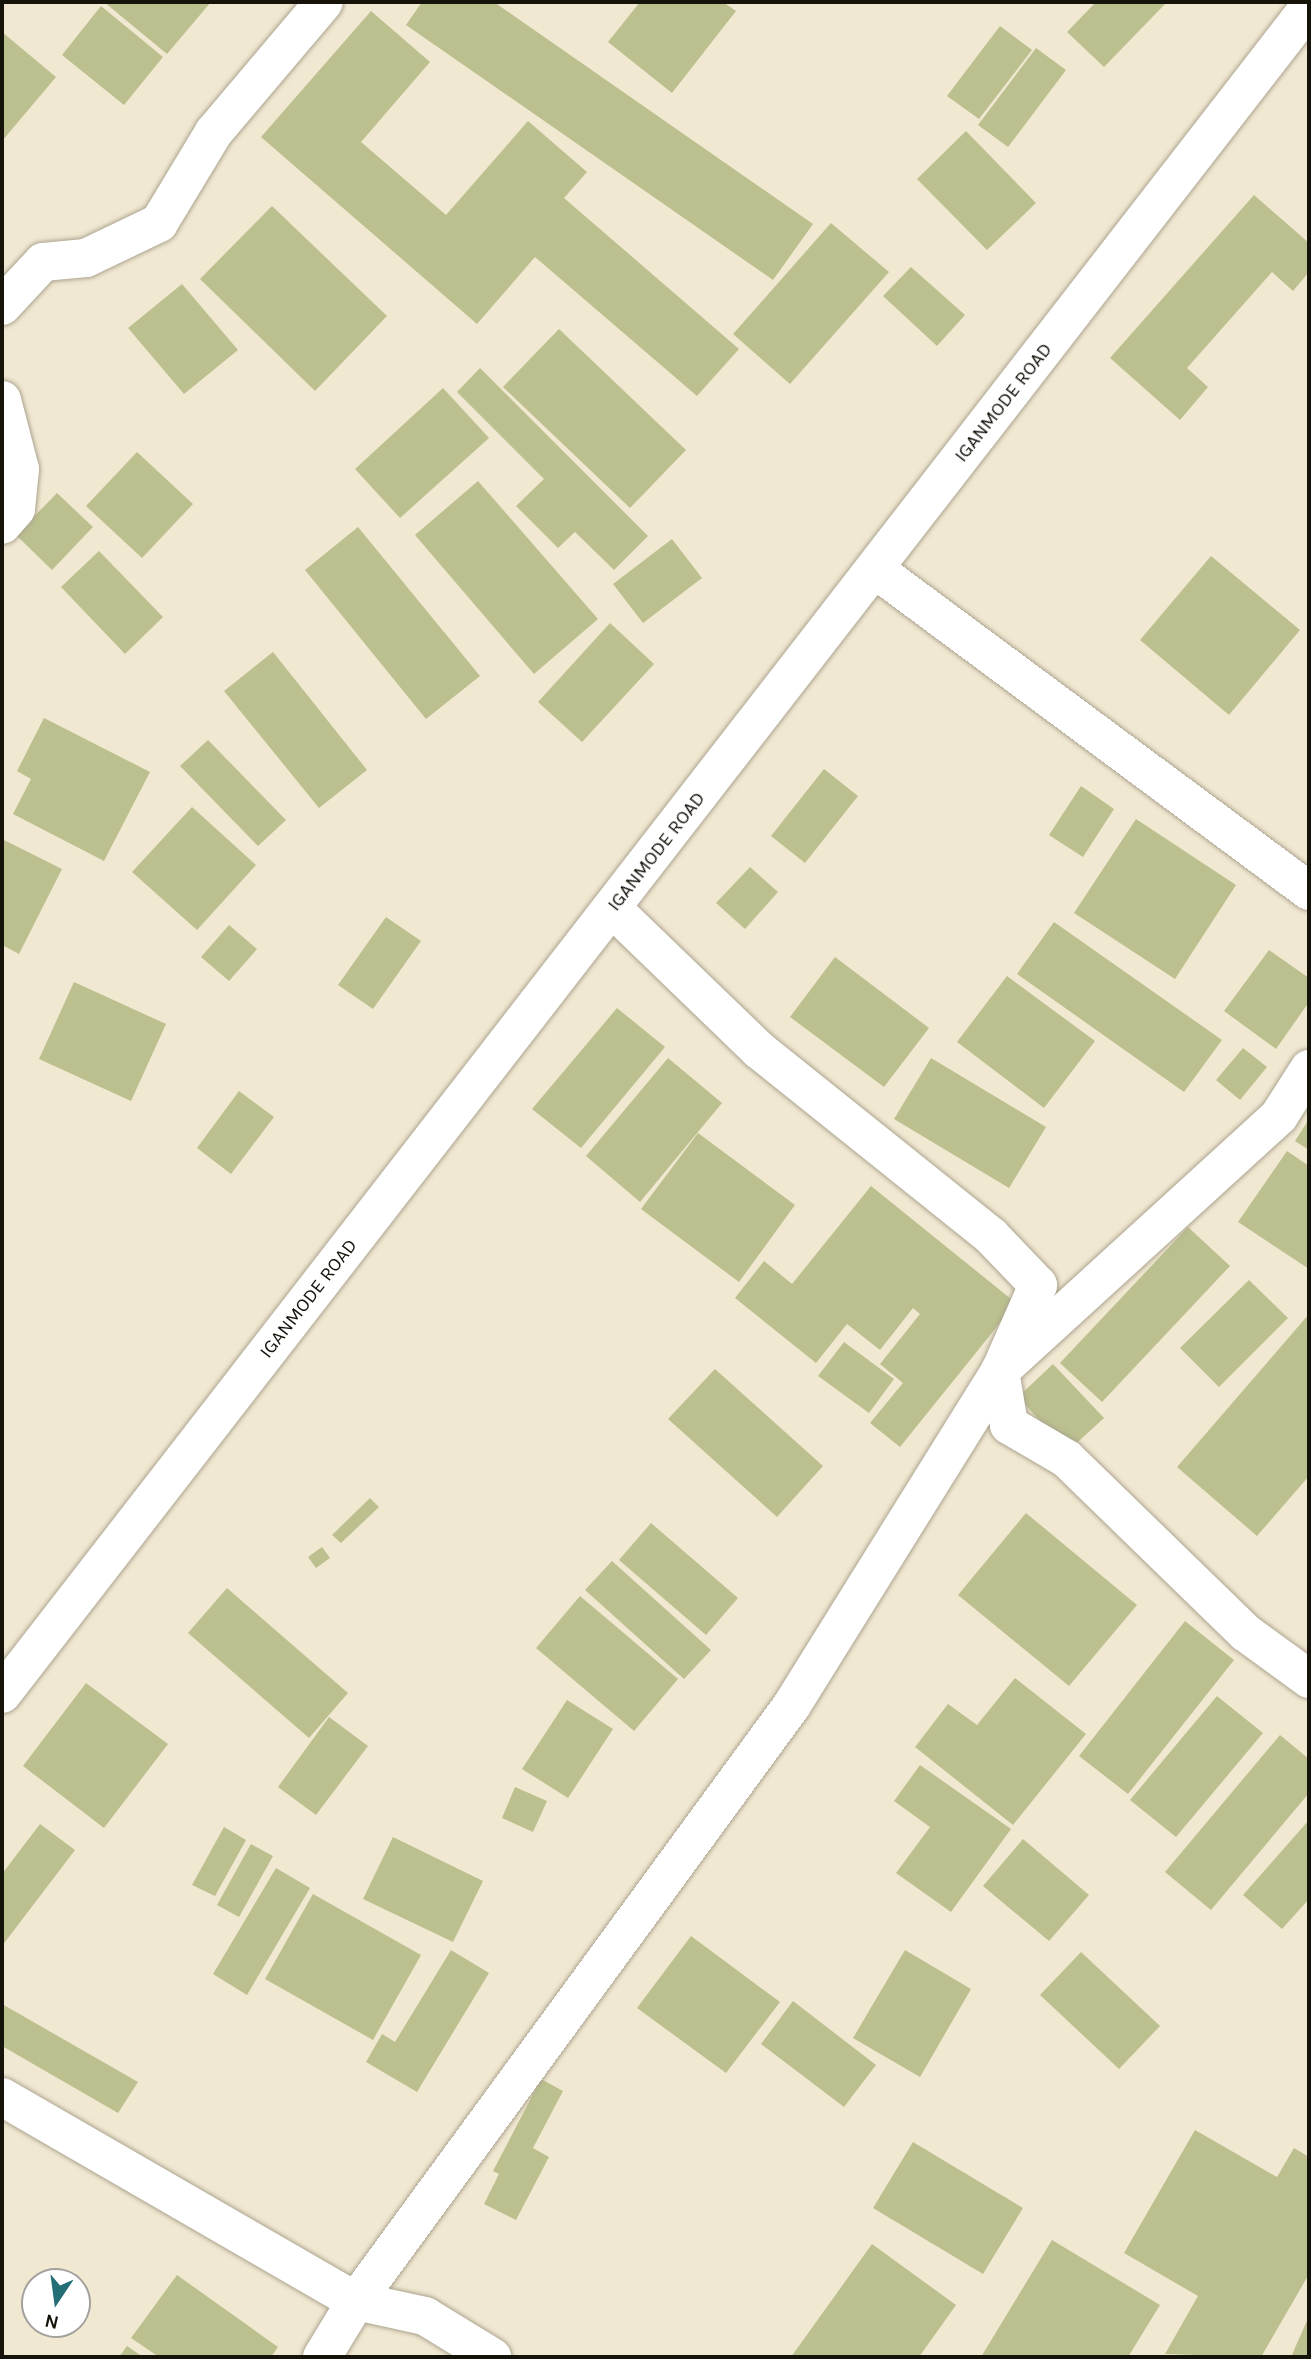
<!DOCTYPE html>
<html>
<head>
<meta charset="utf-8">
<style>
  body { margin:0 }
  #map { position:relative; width:1311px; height:2359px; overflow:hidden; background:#f1e8d2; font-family:Karla,sans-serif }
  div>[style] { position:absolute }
  .building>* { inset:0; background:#bbc08e }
  .roads { filter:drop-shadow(0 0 2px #aca48f) drop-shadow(0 0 2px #aca48f) }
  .street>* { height:38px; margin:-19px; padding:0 19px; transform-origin:19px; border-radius:19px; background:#fff }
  span { translate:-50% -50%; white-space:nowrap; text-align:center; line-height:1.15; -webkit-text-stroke:7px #fff; paint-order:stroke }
  .street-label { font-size:19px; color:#16130b }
  .frame { position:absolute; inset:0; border:4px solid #16130b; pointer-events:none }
  .north { position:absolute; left:21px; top:2268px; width:70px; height:70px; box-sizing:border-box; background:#fff; border:2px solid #a2a19d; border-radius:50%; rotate:193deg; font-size:19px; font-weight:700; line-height:28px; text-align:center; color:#16130b }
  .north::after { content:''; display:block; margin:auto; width:24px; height:32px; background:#246e76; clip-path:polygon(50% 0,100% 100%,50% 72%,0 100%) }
</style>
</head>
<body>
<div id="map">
  <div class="building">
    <i style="clip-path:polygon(104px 2px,211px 2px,167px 54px)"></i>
    <i style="clip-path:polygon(422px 2px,494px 2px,813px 224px,773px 280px,406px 25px)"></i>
    <i style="clip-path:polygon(640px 2px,723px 2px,736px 11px,672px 93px,608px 42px)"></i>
    <i style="clip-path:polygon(1096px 2px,1167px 2px,1104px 67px,1067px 32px)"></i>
    <i style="clip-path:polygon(101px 6px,163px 57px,124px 105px,62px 55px)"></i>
    <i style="clip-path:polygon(371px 11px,430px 62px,361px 142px,446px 215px,528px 121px,587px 172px,564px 198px,739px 349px,697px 396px,535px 257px,477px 324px,261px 137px)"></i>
    <i style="clip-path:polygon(1000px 26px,1032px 50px,979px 119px,947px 96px)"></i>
    <i style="clip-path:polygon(2px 32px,56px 77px,2px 141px)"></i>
    <i style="clip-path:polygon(1036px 48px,1066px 70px,1008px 147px,978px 125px)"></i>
    <i style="clip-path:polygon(966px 131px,1036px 203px,987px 250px,917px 179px)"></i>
    <i style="clip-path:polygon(1254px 195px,1309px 243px,1309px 272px,1293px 291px,1272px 272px,1187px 368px,1208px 387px,1180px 420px,1110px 358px)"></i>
    <i style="clip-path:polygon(272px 206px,387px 316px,315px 391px,200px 279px)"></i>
    <i style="clip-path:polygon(831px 223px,889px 272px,790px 384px,733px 334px)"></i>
    <i style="clip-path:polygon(911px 267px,965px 315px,937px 346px,883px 296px)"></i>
    <i style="clip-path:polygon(182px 284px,238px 350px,184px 394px,128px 328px)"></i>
    <i style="clip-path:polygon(559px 329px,686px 450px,630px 508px,503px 387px)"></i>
    <i style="clip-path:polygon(480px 368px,648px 536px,614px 570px,575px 532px,558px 548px,516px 506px,544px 479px,457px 392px)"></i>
    <i style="clip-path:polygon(443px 388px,489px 438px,400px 518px,355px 469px)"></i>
    <i style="clip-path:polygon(137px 452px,193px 504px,142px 558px,86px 506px)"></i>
    <i style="clip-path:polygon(478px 481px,598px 619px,534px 674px,415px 535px)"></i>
    <i style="clip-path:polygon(57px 493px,93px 527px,52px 570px,16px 535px)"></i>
    <i style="clip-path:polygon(358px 527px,480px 676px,426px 719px,305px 570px)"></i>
    <i style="clip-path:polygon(672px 539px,702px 578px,643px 623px,613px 584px)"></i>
    <i style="clip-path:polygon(99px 551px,163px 617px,125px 654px,61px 587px)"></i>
    <i style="clip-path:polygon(1211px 556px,1300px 630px,1229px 715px,1140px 640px)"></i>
    <i style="clip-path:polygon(610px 623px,654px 664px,582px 742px,538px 702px)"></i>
    <i style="clip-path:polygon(273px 652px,367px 770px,319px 808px,224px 691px)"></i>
    <i style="clip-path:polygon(44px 718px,150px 772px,104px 861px,13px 814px,31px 779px,17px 771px)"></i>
    <i style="clip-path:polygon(208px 740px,286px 820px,258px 846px,180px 766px)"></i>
    <i style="clip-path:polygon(824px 769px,858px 796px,805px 863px,771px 836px)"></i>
    <i style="clip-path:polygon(1081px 786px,1114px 809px,1083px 857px,1049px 835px)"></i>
    <i style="clip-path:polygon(192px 807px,256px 865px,197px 930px,132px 872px)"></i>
    <i style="clip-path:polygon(1136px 819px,1236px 885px,1175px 979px,1074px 913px)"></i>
    <i style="clip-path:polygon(2px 839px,62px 869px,19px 954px,2px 945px)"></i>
    <i style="clip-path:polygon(750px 867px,778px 892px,745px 929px,716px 903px)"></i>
    <i style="clip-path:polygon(386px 917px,421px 941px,373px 1009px,338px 985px)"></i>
    <i style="clip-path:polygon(1054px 922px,1222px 1040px,1184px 1092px,1017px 974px)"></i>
    <i style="clip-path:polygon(229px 925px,257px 949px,229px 981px,201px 957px)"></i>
    <i style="clip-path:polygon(1269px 950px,1309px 978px,1309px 1002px,1276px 1049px,1224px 1011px)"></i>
    <i style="clip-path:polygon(835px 957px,929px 1028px,884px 1087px,790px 1017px)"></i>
    <i style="clip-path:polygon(1007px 976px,1095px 1041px,1044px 1108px,957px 1042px)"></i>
    <i style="clip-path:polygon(74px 982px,166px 1024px,131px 1101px,39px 1059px)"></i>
    <i style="clip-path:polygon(617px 1008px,665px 1047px,581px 1148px,532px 1109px)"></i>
    <i style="clip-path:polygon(1243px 1048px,1267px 1067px,1240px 1100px,1216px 1080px)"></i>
    <i style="clip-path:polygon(668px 1058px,722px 1103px,640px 1202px,586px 1156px)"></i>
    <i style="clip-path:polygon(931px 1058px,1046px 1127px,1009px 1188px,894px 1119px)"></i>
    <i style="clip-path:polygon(239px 1091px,274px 1117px,231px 1174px,197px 1148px)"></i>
    <i style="clip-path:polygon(1309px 1119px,1309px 1150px,1295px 1141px)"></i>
    <i style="clip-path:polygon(698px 1133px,795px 1205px,739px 1282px,641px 1209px)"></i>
    <i style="clip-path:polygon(1287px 1151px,1309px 1166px,1309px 1269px,1238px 1222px)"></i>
    <i style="clip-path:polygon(871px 1186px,1016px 1303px,900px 1447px,870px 1423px,903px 1383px,880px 1364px,920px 1314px,913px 1308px,880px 1350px,847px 1324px,816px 1363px,735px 1298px,764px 1261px,792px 1284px)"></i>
    <i style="clip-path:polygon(1188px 1227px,1230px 1266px,1102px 1402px,1060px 1363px)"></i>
    <i style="clip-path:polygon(1249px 1280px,1288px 1318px,1219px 1387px,1180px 1348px)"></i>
    <i style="clip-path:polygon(1309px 1314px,1309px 1476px,1257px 1536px,1177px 1467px)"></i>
    <i style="clip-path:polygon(844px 1342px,894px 1379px,869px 1413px,818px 1376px)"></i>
    <i style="clip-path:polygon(1053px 1364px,1104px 1418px,1068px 1451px,1018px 1397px)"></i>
    <i style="clip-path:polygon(715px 1369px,823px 1466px,777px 1517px,668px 1419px)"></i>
    <i style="clip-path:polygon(370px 1498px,379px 1507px,341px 1543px,332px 1535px)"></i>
    <i style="clip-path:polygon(1026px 1513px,1137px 1605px,1069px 1686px,958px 1595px)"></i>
    <i style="clip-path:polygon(651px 1523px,738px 1598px,706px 1635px,619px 1560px)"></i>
    <i style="clip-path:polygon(322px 1547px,330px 1558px,316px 1568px,308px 1557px)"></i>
    <i style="clip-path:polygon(612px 1561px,711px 1650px,684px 1679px,585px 1590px)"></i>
    <i style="clip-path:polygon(227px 1588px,348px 1693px,309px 1738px,188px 1633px)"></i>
    <i style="clip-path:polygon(580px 1596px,678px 1679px,634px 1731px,536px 1648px)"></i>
    <i style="clip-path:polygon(1185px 1621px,1234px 1660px,1128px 1794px,1079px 1756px)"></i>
    <i style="clip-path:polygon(1015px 1678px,1086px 1734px,1013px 1825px,915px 1747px,948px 1704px,977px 1725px)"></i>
    <i style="clip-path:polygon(86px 1683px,168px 1744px,104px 1828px,23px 1766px)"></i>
    <i style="clip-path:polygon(1217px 1696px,1263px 1733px,1176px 1837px,1130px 1800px)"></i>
    <i style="clip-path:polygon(567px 1700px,613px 1729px,568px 1798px,522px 1769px)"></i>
    <i style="clip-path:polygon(329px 1717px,368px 1746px,316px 1815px,278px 1787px)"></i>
    <i style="clip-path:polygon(1280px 1735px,1309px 1759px,1309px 1793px,1211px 1910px,1165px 1872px)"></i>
    <i style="clip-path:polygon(920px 1765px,1011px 1829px,951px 1912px,896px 1873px,930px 1827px,894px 1801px)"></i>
    <i style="clip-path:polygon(515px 1787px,547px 1801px,533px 1832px,502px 1818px)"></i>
    <i style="clip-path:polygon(1309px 1820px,1309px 1899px,1282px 1929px,1243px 1895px)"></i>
    <i style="clip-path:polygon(40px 1824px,75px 1850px,2px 1946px,2px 1874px)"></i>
    <i style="clip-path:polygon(224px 1827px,246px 1840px,215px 1896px,192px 1885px)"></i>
    <i style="clip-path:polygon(393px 1837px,483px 1881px,453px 1942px,363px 1899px)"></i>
    <i style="clip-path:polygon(1023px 1839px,1089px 1895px,1049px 1941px,983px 1886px)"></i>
    <i style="clip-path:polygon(251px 1844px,273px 1856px,239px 1917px,217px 1905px)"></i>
    <i style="clip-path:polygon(276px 1868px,310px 1888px,247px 1995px,213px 1974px)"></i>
    <i style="clip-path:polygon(313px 1894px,421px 1955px,373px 2040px,265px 1979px)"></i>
    <i style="clip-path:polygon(691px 1936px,780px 2002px,726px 2073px,637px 2008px)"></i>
    <i style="clip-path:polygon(451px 1950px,489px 1973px,417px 2092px,366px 2062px,382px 2034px,395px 2042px)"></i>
    <i style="clip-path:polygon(905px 1950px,971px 1989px,920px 2077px,853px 2038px)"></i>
    <i style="clip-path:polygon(1081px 1952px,1160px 2026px,1119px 2069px,1040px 1995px)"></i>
    <i style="clip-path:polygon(793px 2001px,876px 2065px,844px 2107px,761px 2044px)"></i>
    <i style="clip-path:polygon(2px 2004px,138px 2082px,118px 2113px,2px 2046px)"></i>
    <i style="clip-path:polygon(541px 2079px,563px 2091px,533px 2148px,549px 2157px,516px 2220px,484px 2204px,499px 2174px,493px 2171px)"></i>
    <i style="clip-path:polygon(1195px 2130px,1277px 2177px,1294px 2148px,1309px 2157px,1309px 2274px,1261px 2357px,1165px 2354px,1198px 2296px,1124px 2253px)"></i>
    <i style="clip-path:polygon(913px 2142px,1023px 2208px,983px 2274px,873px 2208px)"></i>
    <i style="clip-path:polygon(1052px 2240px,1160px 2305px,1128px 2357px,981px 2357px)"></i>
    <i style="clip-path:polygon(872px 2244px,956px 2305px,919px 2357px,791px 2357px)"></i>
    <i style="clip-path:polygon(177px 2275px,278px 2347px,271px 2357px,159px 2357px,131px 2338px)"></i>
    <i style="clip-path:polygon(1309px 2316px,1309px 2357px,1291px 2357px)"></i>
    <i style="clip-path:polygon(127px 2346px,143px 2357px,119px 2357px)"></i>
  </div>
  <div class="roads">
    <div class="street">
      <i style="left:2px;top:306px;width:60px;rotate:-47deg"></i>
      <i style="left:43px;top:262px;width:43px;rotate:-5.3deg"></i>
      <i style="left:86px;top:258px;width:81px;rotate:-25.6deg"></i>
      <i style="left:159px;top:223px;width:106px;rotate:-58.9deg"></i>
      <i style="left:214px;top:132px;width:170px;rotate:-49.8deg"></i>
      <i style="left:2px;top:400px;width:71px;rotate:75.4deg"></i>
      <i style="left:20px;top:469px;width:40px;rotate:95.7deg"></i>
      <i style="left:16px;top:509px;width:21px;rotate:131deg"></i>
      <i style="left:876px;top:570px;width:539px;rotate:36.55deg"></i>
      <i style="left:613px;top:909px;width:203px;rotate:44deg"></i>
      <i style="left:759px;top:1050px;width:297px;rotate:38.7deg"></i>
      <i style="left:991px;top:1236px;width:68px;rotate:46.2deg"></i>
      <i style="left:1038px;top:1285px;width:94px;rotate:113.8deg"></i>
      <i style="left:1000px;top:1371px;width:55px;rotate:80.5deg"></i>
      <i style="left:1009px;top:1425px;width:67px;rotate:30.4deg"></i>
      <i style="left:1067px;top:1459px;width:250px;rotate:44.2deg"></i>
      <i style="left:1246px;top:1633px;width:78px;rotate:36.1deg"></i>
      <i style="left:2px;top:1694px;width:2134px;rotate:-52.23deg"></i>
      <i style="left:2px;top:2097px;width:409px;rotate:30deg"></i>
      <i style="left:356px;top:2301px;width:71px;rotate:12.3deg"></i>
      <i style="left:425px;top:2316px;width:79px;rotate:31.5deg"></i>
      <i style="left:322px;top:2357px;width:66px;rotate:-58.7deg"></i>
      <i style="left:356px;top:2301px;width:738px;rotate:-53.81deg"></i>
      <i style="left:792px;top:1705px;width:393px;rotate:-58.1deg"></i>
      <i style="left:1000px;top:1371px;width:378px;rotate:-42.4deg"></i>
      <i style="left:1279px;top:1116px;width:56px;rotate:-57.4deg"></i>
    </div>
  </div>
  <div class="street-label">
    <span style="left:1004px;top:403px;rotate:-52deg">IGANMODE ROAD</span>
    <span style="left:657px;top:852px;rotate:-52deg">IGANMODE ROAD</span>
    <span style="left:309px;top:1299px;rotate:-52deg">IGANMODE ROAD</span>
  </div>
  <div class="frame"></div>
  <div class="north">N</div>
</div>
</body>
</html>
